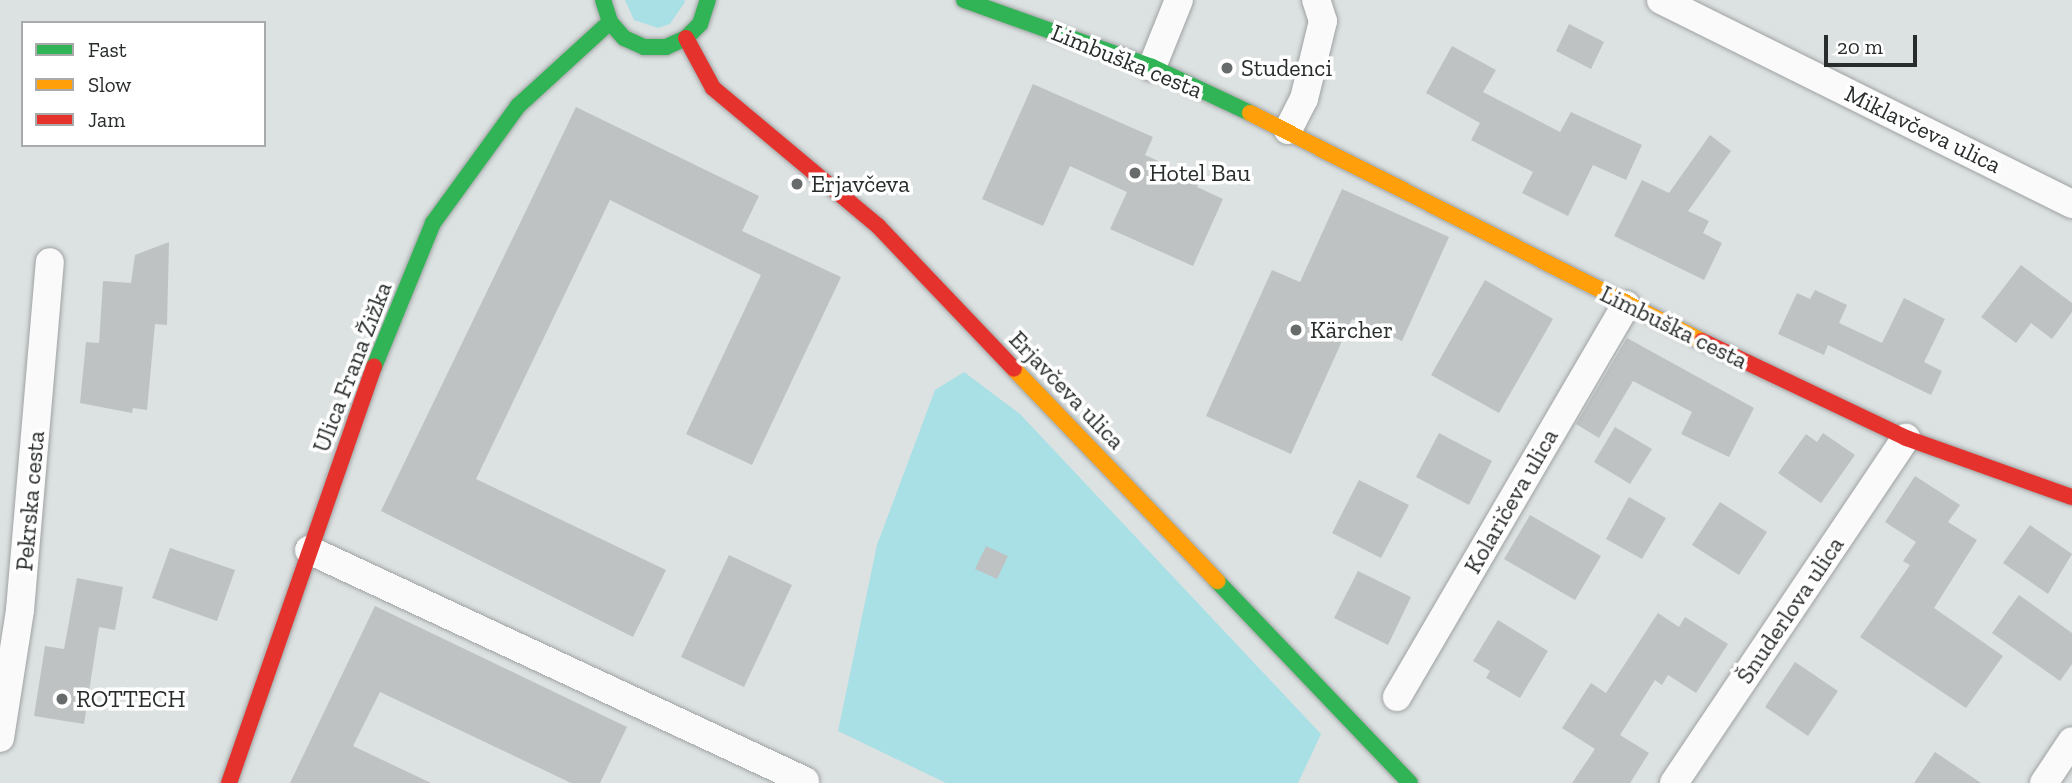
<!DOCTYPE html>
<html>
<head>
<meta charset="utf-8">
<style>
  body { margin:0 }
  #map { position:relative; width:2072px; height:783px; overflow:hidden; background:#dce1e1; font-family:"Zilla Slab",serif }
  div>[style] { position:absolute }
  .green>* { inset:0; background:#a9e0e6 }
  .building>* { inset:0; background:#bec2c2 }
  .roads { filter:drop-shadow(0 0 2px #9fa2a2) drop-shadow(0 0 2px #9fa2a2) }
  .street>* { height:28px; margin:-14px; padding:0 14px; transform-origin:14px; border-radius:14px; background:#fafafa }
  .fast>* { height:16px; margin:-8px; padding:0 8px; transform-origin:8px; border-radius:8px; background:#30b455 }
  .slow>* { height:16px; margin:-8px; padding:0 8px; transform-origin:8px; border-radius:8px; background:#ff9f0a }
  .jam>* { height:16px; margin:-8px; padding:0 8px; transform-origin:8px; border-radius:8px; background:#e5322d }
  .dots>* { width:19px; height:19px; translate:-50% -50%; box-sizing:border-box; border:4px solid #fff; border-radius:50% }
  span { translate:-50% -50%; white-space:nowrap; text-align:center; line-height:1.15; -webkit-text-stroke:7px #fff; paint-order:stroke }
  .street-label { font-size:24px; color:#292c2c }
  .poi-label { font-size:24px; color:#292c2c }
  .left { translate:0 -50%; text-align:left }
  .legend { position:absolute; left:21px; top:21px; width:245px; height:126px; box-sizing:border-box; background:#fff; border:2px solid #a9abab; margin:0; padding:9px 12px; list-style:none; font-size:21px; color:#292c2c }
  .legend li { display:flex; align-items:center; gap:14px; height:35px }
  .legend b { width:35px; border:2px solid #a9abab }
  .scale { position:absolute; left:1824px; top:35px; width:93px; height:32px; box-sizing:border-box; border:4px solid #292c2c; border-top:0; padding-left:9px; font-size:21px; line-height:24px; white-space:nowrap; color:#292c2c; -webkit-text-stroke:5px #fff; paint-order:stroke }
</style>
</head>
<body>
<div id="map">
  <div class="green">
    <i style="clip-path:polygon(625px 0,684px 0,685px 2px,670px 24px,658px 28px,634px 20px)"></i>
    <i style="clip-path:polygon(964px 372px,1020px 414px,1321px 734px,1298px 783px,946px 783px,838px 731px,877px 545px,935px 390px)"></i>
  </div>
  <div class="building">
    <i style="clip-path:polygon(1569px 24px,1604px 42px,1591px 69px,1556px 51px)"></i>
    <i style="clip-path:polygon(1452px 46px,1496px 70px,1483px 92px,1560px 132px,1571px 112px,1642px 145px,1626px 180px,1593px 165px,1568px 216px,1522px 193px,1533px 172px,1471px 140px,1480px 123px,1426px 93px)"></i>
    <i style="clip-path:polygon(1033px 84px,1153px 137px,1145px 155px,1201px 180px,1197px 187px,1223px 199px,1193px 266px,1110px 229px,1127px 192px,1070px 166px,1043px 226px,982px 199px)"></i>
    <i style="clip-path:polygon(576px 107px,759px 196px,742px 231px,841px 277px,752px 465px,686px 434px,761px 275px,610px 200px,476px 479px,666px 570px,633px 637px,381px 511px)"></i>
    <i style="clip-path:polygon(1710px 135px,1731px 151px,1688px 211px,1709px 221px,1703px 233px,1722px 243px,1704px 280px,1614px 236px,1642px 180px,1669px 193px)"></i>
    <i style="clip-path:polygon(1342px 189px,1449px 237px,1402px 341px,1352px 319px,1291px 454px,1206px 416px,1272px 270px,1300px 282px)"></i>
    <i style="clip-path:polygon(169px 242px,167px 325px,155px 324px,147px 410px,133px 408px,132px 413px,80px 403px,86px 342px,99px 343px,103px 281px,131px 283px,135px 255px)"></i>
    <i style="clip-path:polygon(2021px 265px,2072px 303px,2072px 312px,2052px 339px,2031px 323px,2016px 343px,1981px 317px)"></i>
    <i style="clip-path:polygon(1485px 280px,1553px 319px,1499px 413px,1431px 375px)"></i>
    <i style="clip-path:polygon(1815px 290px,1847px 305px,1839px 323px,1882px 343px,1904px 298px,1945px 319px,1924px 362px,1942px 371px,1931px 395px,1828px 345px,1824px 355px,1778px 334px,1797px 293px,1810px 299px)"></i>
    <i style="clip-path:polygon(1627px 338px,1754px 408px,1729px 457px,1681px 434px,1692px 412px,1633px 381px,1599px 438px,1576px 424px)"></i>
    <i style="clip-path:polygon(1615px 427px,1652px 449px,1630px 484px,1594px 462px)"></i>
    <i style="clip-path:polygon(1439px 433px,1492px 461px,1469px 505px,1416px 477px)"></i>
    <i style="clip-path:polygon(1823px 433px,1855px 455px,1821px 503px,1778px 473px,1806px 434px,1817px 442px)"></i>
    <i style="clip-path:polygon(1915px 476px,1960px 505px,1948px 522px,1977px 540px,1934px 608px,2003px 656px,1966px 708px,1860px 637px,1910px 565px,1903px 561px,1916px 542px,1885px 522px)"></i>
    <i style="clip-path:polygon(1359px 480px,1409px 505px,1381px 558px,1332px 533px)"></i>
    <i style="clip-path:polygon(1629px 497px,1666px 518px,1642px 559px,1606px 539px)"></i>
    <i style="clip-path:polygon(1720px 502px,1767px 532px,1739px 575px,1692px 545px)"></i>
    <i style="clip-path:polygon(1530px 515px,1601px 556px,1575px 600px,1504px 559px)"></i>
    <i style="clip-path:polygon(2030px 525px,2072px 554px,2048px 594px,2003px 563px)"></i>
    <i style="clip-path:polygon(986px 546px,1008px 556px,997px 579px,975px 569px)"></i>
    <i style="clip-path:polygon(170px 548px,235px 570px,217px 621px,152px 598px)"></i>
    <i style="clip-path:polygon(729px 555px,792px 585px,744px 687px,681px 657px)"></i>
    <i style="clip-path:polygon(1358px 571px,1411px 597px,1388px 645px,1334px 618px)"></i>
    <i style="clip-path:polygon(77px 578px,123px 587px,115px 630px,99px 627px,84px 724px,34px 716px,45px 646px,64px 649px)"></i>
    <i style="clip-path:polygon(2019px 595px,2072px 633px,2072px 664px,2060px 681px,1992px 633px)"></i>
    <i style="clip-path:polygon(375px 606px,627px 727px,600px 783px,571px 783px,380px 692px,353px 746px,431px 783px,290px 783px)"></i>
    <i style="clip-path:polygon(1658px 613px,1679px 627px,1685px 617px,1728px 644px,1696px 693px,1668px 675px,1662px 685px,1655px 680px,1620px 735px,1649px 753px,1630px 783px,1572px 783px,1595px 749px,1562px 728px,1591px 683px,1606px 693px)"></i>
    <i style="clip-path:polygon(1498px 620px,1548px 651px,1520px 698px,1486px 678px,1490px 671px,1473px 661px)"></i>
    <i style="clip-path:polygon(1795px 662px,1838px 691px,1808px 736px,1765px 707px)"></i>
    <i style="clip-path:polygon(1935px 752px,1981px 783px,1914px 783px)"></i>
  </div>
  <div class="roads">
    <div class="street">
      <i style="left:1661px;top:0;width:459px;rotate:26.4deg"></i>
      <i style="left:1152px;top:67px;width:72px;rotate:-68.1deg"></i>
      <i style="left:1288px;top:130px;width:35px;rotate:-63deg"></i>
      <i style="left:1304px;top:99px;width:80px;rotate:-76.3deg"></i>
      <i style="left:1323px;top:21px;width:22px;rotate:-108deg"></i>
      <i style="left:309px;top:550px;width:547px;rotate:24.97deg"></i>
      <i style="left:1397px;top:697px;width:454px;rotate:-59.7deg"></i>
      <i style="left:0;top:738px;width:130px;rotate:-81.1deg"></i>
      <i style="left:20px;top:610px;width:349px;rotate:-85.1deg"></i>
      <i style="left:1674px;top:783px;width:416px;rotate:-56.1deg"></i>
      <i style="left:2044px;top:783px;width:50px;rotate:-56.3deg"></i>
    </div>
    <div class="fast">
      <i style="left:603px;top:0;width:23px;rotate:72deg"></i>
      <i style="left:610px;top:22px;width:21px;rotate:49deg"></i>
      <i style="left:624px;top:38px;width:22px;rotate:24deg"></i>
      <i style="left:644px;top:47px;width:22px"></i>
      <i style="left:666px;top:47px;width:22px;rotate:-24deg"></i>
      <i style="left:686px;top:38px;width:20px;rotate:-45deg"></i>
      <i style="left:700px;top:24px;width:25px;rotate:-72deg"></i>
      <i style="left:964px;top:0;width:200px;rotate:19.6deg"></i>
      <i style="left:1152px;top:67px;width:108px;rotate:25.1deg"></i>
      <i style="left:374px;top:367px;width:156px;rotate:-67.7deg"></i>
      <i style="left:433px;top:223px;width:145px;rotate:-54deg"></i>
      <i style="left:518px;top:106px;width:125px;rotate:-42.4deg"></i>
      <i style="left:1217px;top:581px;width:279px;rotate:46.3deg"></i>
    </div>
    <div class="slow">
      <i style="left:1250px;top:113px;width:506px;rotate:26.77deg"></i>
      <i style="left:1014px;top:369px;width:294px;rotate:46.2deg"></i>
    </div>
    <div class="jam">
      <i style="left:686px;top:38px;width:57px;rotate:61.6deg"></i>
      <i style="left:713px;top:88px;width:215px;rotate:39.9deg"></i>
      <i style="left:878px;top:226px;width:197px;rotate:46.4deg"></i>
      <i style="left:1702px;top:341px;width:226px;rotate:25.4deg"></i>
      <i style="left:1906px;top:438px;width:176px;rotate:19.6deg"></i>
      <i style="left:229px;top:783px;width:441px;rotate:-70.8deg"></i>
    </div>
  </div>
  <div class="dots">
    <i style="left:1227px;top:68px;background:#686b6b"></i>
    <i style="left:1135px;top:173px;background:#686b6b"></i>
    <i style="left:797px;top:184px;background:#686b6b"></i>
    <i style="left:1296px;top:330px;background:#686b6b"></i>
    <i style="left:62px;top:699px;background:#686b6b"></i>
  </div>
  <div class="street-label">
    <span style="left:1127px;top:61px;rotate:22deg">Limbuška cesta</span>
    <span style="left:1923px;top:129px;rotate:26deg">Miklavčeva ulica</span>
    <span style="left:1674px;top:327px;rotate:26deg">Limbuška cesta</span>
    <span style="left:352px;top:367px;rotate:-69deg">Ulica Frana Žižka</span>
    <span style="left:1067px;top:390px;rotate:46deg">Erjavčeva ulica</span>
    <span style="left:30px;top:501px;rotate:-85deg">Pekrska cesta</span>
    <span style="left:1511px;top:501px;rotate:-60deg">Kolaričeva ulica</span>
    <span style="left:1790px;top:610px;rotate:-56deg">Šnuderlova ulica</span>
  </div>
  <div class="poi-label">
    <span class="left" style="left:1241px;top:68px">Studenci</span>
    <span class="left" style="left:1149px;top:173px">Hotel Bau</span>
    <span class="left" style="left:811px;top:184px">Erjavčeva</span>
    <span class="left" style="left:1310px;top:330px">Kärcher</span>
    <span class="left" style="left:76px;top:699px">ROTTECH</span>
  </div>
  <ul class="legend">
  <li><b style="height:9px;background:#30b455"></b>Fast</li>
  <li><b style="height:9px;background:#ff9f0a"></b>Slow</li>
  <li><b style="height:9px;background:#e5322d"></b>Jam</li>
  </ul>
  <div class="scale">20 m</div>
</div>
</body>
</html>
